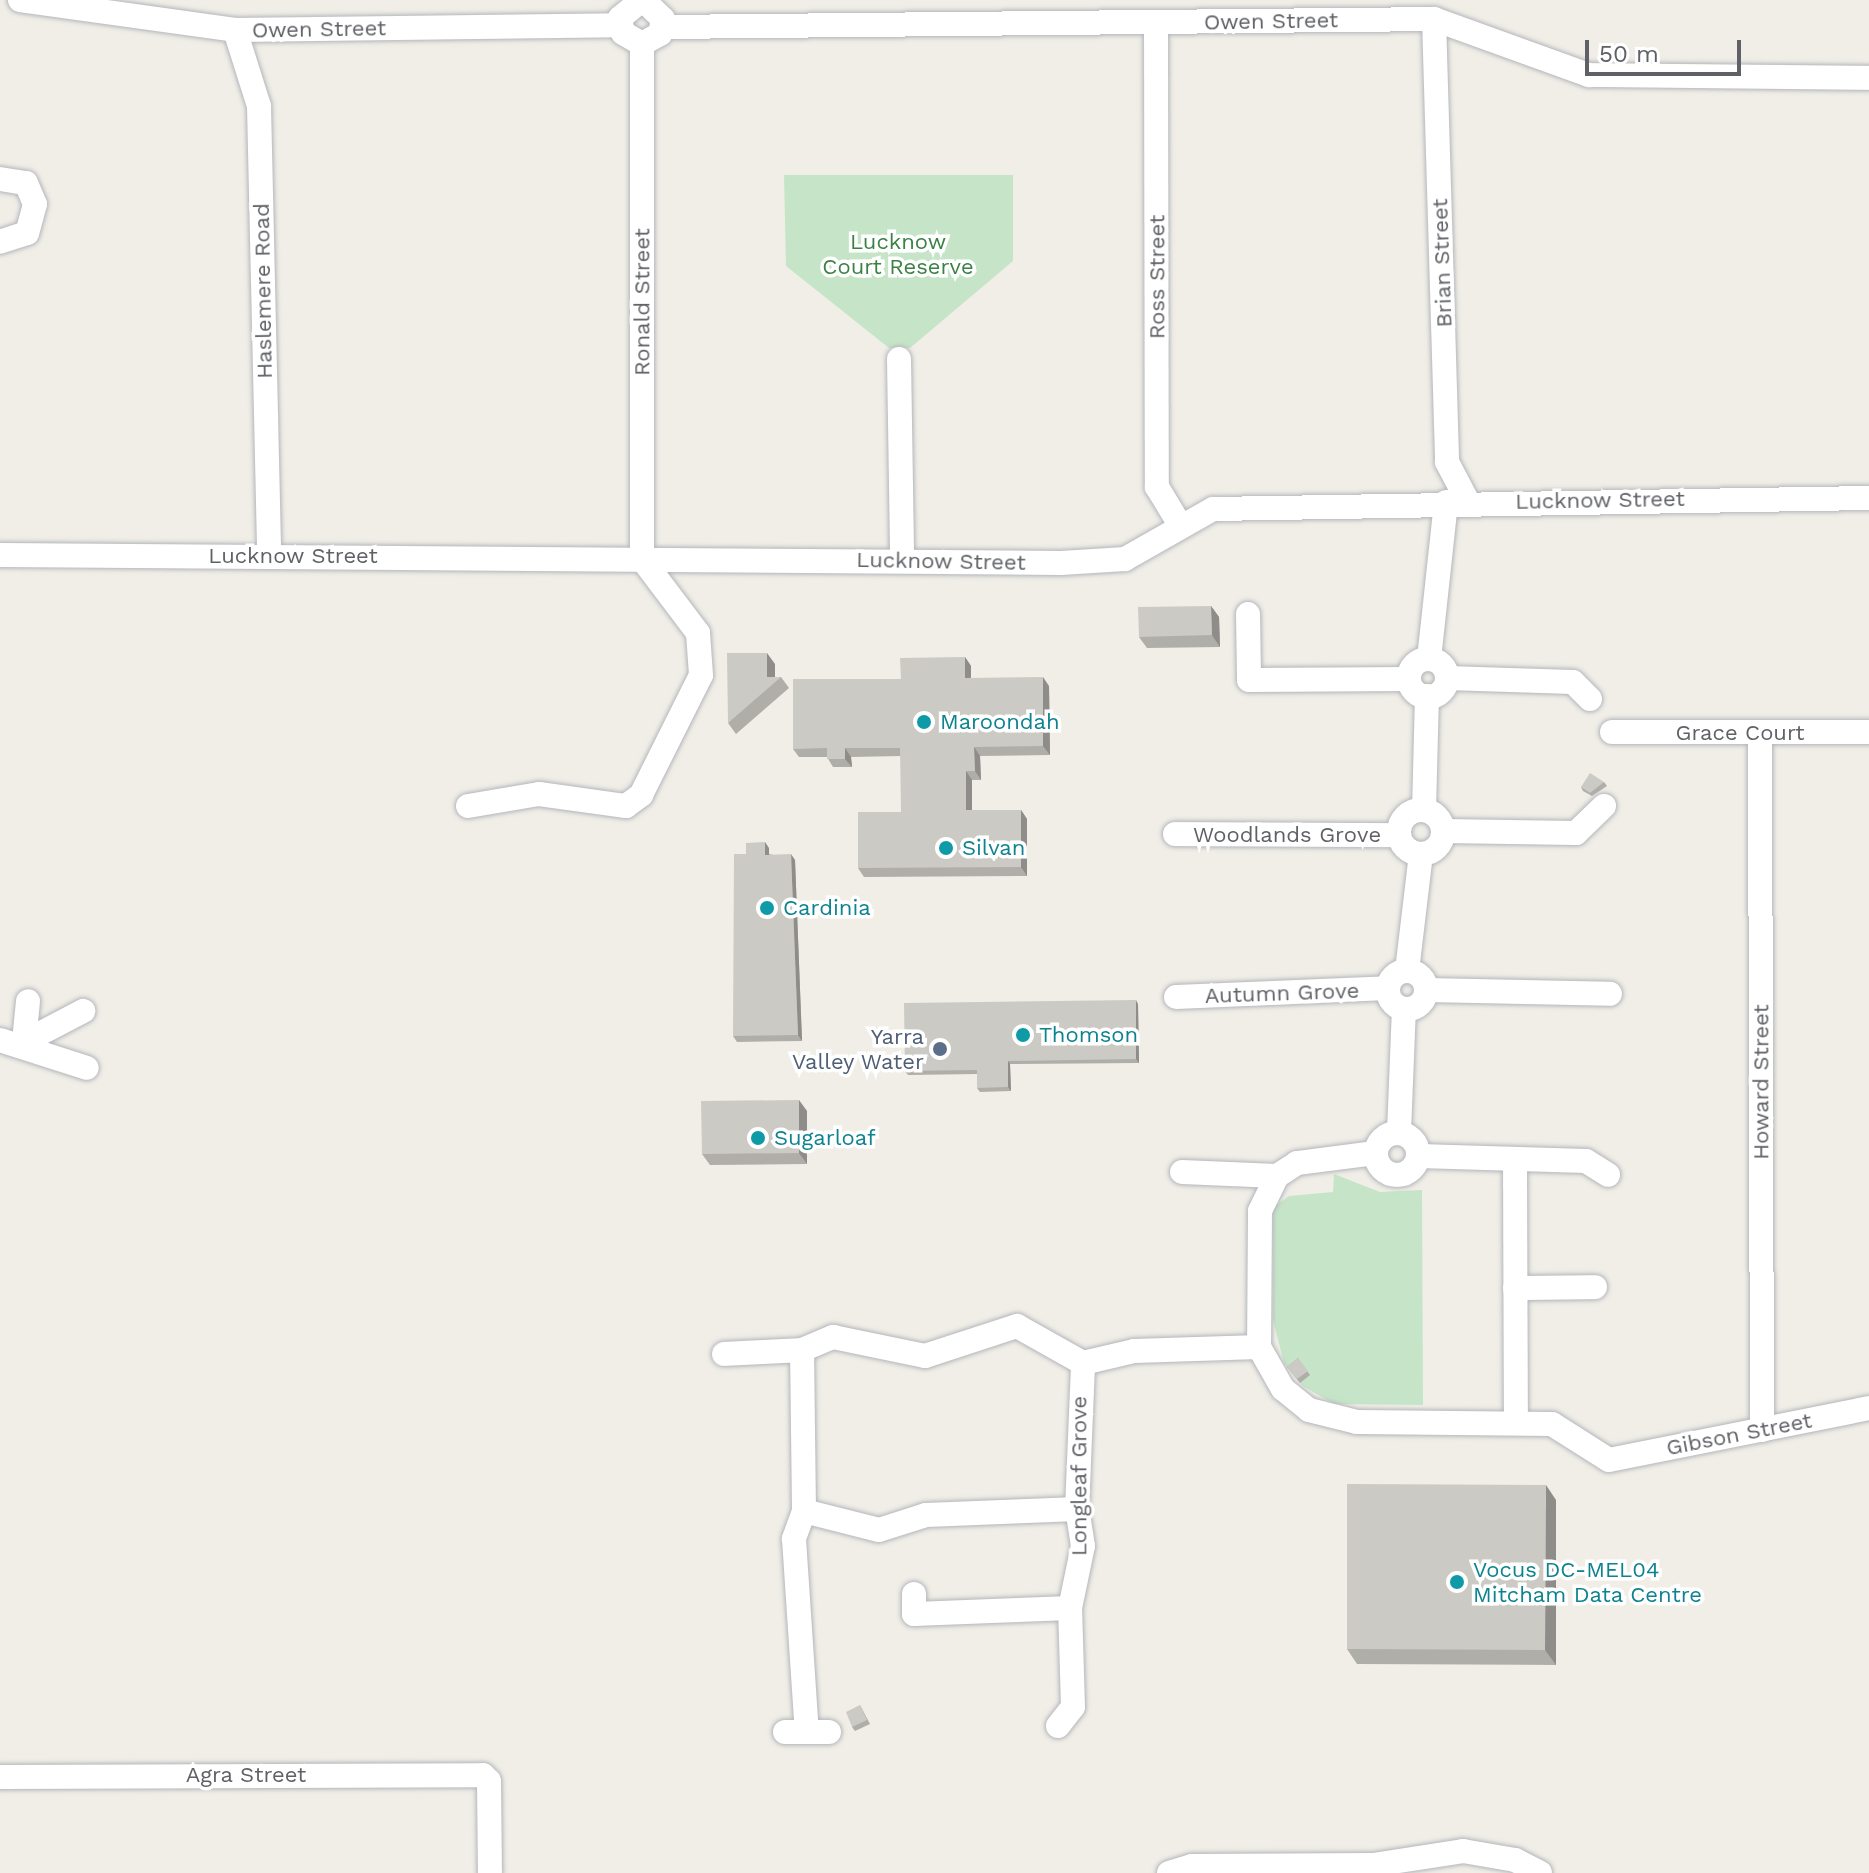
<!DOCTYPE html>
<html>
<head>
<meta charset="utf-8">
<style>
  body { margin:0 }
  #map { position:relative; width:1869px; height:1873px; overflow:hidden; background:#f0eee7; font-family:"Work Sans",sans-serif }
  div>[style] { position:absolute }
  .green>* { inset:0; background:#c6e5c8 }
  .roads { filter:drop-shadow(0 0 2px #b4b6bb) drop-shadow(0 0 2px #b4b6bb) }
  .minor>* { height:24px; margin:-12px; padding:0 12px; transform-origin:12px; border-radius:12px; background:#fff }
  .minor>.ring { margin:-12px; padding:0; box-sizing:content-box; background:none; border:24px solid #fff; border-radius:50% }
  .wall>* { inset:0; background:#afaea9 }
  .shaded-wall>* { inset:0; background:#8e8d89 }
  .building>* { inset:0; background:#cbcac4 }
  .dots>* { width:22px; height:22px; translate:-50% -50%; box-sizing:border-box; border:4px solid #fff; border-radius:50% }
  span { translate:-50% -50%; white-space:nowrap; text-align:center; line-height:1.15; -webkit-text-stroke:7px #fff; paint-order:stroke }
  .street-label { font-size:22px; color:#5f6166 }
  .park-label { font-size:22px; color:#3b8144 }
  .culture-label { font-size:22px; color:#0d838f }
  .left { translate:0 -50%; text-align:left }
  .service-label { font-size:22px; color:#4e5e75 }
  .right { translate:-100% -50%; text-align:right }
  .scale { position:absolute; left:1585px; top:40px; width:156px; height:36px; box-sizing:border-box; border:4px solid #5f6166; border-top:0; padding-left:10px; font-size:24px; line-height:28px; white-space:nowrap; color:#5f6166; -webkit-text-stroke:6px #fff; paint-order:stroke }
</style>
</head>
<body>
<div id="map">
  <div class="green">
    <i style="clip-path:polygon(784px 175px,1013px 175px,1013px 261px,910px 348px,889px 348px,786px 266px)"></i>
    <i style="clip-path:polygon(1334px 1174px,1380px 1192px,1422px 1190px,1423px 1405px,1334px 1404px,1303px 1386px,1284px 1363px,1273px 1320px,1273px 1208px,1289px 1196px,1333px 1192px)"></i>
  </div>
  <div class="roads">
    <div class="minor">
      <i style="left:20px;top:0;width:217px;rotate:7.9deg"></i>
      <i style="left:235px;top:30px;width:385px;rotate:-0.7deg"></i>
      <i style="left:642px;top:0;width:28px;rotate:141deg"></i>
      <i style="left:620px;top:18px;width:15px;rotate:79deg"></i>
      <i style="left:623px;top:33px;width:22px;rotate:30deg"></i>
      <i style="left:642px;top:44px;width:21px;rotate:-29deg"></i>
      <i style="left:660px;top:34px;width:15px;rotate:-79deg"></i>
      <i style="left:663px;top:19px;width:28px;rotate:-136deg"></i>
      <i style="left:1434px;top:19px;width:443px;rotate:88.3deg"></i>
      <i style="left:1447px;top:462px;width:45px;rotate:62.3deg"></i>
      <i style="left:1156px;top:22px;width:465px;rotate:89.9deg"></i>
      <i style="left:1157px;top:487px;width:44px;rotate:58.8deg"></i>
      <i style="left:663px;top:27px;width:771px;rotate:-0.59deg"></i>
      <i style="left:1434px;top:19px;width:165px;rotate:19.9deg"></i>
      <i style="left:1589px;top:75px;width:280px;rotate:0.6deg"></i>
      <i style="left:235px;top:30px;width:80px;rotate:72.5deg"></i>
      <i style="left:259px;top:106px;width:450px;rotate:88.7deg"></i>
      <i style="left:0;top:179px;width:26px;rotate:9deg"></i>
      <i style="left:26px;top:183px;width:23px;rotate:67deg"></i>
      <i style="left:35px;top:204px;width:30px;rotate:105deg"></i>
      <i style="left:27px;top:233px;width:28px;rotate:162deg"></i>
      <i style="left:899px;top:359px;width:201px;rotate:89.1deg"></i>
      <i style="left:0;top:555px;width:1061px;rotate:0.43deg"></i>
      <i style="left:1061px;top:563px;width:64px;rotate:-3.6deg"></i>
      <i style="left:1125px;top:559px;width:101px;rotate:-29.6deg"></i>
      <i style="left:1213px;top:509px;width:656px;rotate:-0.96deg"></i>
      <i style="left:1248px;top:614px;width:66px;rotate:89.1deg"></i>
      <i style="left:1249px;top:680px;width:160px;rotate:-0.4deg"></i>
      <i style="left:1429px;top:659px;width:158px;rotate:-83.8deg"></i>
      <i class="ring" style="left:1409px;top:659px;width:14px;height:14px"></i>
      <i style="left:1447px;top:678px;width:126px;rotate:1.8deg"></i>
      <i style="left:1573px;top:682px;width:24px;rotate:45deg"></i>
      <i style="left:1612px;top:732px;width:257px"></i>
      <i style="left:1760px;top:733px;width:697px;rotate:89.84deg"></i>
      <i style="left:468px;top:806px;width:72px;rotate:-9.6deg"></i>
      <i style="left:539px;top:794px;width:88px;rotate:7.9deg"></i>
      <i style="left:626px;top:806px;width:19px;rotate:-36deg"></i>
      <i style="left:641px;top:795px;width:134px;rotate:-63.4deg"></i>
      <i style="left:701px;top:675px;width:42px;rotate:-94.1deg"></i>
      <i style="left:698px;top:633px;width:93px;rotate:-127.1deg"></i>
      <i style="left:642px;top:559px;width:515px;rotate:-90deg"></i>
      <i style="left:1424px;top:810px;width:114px;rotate:-88.5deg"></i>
      <i class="ring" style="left:1399px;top:810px;width:20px;height:20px"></i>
      <i style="left:1443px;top:831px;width:133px;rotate:0.9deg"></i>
      <i style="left:1576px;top:833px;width:39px;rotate:-44deg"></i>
      <i style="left:1175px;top:834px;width:224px;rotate:0.3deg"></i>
      <i style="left:1407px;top:971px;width:118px;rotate:-83.2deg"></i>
      <i class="ring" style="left:1388px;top:971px;width:14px;height:14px"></i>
      <i style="left:1426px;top:990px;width:184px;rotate:1.2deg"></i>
      <i style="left:1176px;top:997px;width:212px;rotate:-2.4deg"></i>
      <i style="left:0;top:1040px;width:91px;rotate:17.8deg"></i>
      <i style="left:24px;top:1042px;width:67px;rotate:-27.7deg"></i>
      <i style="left:24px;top:1042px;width:41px;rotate:-84.4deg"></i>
      <i style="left:1399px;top:1132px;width:123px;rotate:-87.7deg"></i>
      <i class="ring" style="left:1376px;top:1133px;width:18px;height:18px"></i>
      <i style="left:1375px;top:1153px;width:79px;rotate:172.7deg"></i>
      <i style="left:1297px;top:1163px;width:24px;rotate:147deg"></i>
      <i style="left:1277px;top:1176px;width:39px;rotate:116deg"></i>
      <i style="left:1260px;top:1211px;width:136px;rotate:90.4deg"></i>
      <i style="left:1259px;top:1347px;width:48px;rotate:60.3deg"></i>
      <i style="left:1283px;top:1389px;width:33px;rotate:39deg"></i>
      <i style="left:1309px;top:1410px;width:49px;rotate:14deg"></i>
      <i style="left:1357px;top:1422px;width:195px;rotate:0.6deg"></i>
      <i style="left:1552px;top:1424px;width:67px;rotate:32.3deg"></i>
      <i style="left:1609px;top:1460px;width:265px;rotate:-11.3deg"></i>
      <i style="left:1419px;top:1156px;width:167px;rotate:1.7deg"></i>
      <i style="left:1586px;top:1161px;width:26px;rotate:32deg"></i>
      <i style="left:1515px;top:1162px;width:258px;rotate:89.8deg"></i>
      <i style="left:1182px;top:1172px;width:95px;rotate:2.4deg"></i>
      <i style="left:1515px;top:1288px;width:80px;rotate:-0.7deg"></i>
      <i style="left:724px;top:1354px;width:78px;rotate:-2.9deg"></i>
      <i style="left:1077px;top:1509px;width:151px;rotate:177.7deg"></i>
      <i style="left:926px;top:1515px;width:49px;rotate:162.3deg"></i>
      <i style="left:879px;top:1530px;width:77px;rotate:-165.8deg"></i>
      <i style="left:804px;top:1511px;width:161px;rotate:-90.7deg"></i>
      <i style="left:802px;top:1350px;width:34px;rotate:-23deg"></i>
      <i style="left:833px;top:1337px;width:94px;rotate:11.7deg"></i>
      <i style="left:925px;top:1356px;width:97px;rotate:-18.1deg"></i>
      <i style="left:1017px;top:1326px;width:76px;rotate:29.3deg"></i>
      <i style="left:1083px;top:1363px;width:52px;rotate:-13.2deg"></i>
      <i style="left:1134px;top:1351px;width:125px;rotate:-1.8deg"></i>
      <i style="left:804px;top:1511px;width:30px;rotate:110deg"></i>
      <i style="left:794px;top:1539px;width:181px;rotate:86.2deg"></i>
      <i style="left:914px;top:1594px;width:20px;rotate:90deg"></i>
      <i style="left:914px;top:1614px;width:156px;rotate:-2.2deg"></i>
      <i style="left:1058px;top:1726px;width:24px;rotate:-52deg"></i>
      <i style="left:1073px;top:1707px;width:99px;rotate:-91.7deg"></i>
      <i style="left:1070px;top:1608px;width:63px;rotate:-78.2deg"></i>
      <i style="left:1083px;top:1546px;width:37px;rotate:-99deg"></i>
      <i style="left:1077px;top:1509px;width:146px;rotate:-87.6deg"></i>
      <i style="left:785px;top:1732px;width:44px"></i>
      <i style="left:0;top:1777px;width:483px;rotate:-0.2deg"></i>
      <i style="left:483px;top:1775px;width:8px;rotate:45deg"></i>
      <i style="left:489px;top:1781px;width:92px;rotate:89.4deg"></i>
      <i style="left:1169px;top:1873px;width:24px;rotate:-17deg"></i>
      <i style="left:1192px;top:1866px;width:181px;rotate:-0.3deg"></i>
      <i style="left:1373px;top:1865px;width:91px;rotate:-8.8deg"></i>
      <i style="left:1463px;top:1851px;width:53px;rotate:9.8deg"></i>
      <i style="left:1515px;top:1860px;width:28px;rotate:27deg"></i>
    </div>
  </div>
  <div class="wall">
    <i style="clip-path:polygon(1211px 606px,1219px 617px,1220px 647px,1147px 648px,1139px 637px)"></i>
    <i style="clip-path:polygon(965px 657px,971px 666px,971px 678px,1049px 686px,1050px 755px,980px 756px,981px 780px,972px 780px,972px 810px,1021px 810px,1027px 819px,1027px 876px,864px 877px,858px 868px,901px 812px,901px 756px,851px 757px,852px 767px,833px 767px,827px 757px,799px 757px,793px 749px,901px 679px)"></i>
    <i style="clip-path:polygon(775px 664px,775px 677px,781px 677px,789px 688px,736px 734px,728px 723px)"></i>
    <i style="clip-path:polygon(1604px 782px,1607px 786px,1592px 796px,1583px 791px,1581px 787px)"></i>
    <i style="clip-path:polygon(769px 848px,769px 854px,795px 860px,802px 1041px,737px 1042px,733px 1036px,746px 854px)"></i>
    <i style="clip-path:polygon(1138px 1004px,1139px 1063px,1010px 1064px,1011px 1091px,980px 1092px,977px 1088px,977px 1074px,908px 1075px,905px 1071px)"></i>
    <i style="clip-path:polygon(807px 1111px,807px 1164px,710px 1165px,702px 1154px)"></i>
    <i style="clip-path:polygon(1298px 1358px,1310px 1375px,1300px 1383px,1287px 1367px)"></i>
    <i style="clip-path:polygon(1556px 1500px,1556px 1665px,1357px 1664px,1347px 1649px)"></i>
    <i style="clip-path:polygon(860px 1705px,870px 1724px,855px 1731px,852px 1727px)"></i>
  </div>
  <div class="shaded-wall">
    <i style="clip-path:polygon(1211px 606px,1219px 617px,1220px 647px,1212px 635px)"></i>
    <i style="clip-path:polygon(767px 653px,775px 664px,775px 682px,767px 677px)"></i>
    <i style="clip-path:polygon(965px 657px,971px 666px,971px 687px,965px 678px)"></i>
    <i style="clip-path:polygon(1043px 677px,1049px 686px,1050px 755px,1043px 746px)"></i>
    <i style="clip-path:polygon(974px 747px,980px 756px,981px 780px,975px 771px)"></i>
    <i style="clip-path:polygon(845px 748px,851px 757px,852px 767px,845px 759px)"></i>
    <i style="clip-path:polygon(966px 771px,972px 780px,972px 819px,966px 810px)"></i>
    <i style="clip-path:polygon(1021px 810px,1027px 819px,1027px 876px,1021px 867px)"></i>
    <i style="clip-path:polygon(765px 842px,769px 848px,769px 860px,765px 855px)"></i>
    <i style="clip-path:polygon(791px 854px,795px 860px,802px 1041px,798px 1035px)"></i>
    <i style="clip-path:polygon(1136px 1000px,1138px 1004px,1139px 1063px,1136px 1059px)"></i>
    <i style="clip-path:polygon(1008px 1061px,1010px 1064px,1011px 1091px,1008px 1087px)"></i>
    <i style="clip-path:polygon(799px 1100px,807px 1111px,807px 1164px,799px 1153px)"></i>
    <i style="clip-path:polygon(1546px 1485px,1556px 1500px,1556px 1665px,1545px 1650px)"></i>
  </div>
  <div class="building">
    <i style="clip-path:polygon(1211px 606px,1212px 635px,1139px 637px,1138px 607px)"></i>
    <i style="clip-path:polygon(727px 653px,767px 653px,767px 677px,781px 677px,728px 723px)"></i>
    <i style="clip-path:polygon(965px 657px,965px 678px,1043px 677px,1043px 746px,974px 747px,975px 771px,966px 771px,966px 810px,1021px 810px,1021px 867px,858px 868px,858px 812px,901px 812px,900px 748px,845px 748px,845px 759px,827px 759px,827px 748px,793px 749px,793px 679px,901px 679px,900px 658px)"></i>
    <i style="clip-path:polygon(1590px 773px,1604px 782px,1590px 793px,1581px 787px)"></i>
    <i style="clip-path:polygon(765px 842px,765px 855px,791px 854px,798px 1035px,733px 1036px,734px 854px,746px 854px,746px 843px)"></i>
    <i style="clip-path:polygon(1136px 1000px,1136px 1059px,1008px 1061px,1008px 1087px,977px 1088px,977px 1070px,905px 1071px,904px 1003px)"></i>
    <i style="clip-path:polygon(799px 1100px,799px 1153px,702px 1154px,701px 1101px)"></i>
    <i style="clip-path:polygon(1298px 1358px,1308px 1371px,1297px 1379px,1287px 1367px)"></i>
    <i style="clip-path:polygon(1347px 1484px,1546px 1485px,1545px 1650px,1347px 1649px)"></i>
    <i style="clip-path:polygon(860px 1705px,867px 1720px,852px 1727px,846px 1712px)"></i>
  </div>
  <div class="dots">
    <i style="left:924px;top:722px;background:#0f9aa8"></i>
    <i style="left:946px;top:848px;background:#0f9aa8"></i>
    <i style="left:767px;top:908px;background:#0f9aa8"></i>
    <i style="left:1023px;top:1035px;background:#0f9aa8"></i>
    <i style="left:940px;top:1049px;background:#5c6f8a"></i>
    <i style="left:758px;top:1138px;background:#0f9aa8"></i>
    <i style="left:1457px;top:1582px;background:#0f9aa8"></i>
  </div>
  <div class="street-label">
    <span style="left:1271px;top:21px;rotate:-1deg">Owen Street</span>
    <span style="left:319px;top:29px;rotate:-1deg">Owen Street</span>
    <span style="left:1442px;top:263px;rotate:-92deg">Brian Street</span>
    <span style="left:1157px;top:277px;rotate:-90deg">Ross Street</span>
    <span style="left:263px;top:291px;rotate:-91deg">Haslemere Road</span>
    <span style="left:642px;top:302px;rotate:-90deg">Ronald Street</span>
    <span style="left:1600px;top:500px;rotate:-1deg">Lucknow Street</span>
    <span style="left:293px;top:556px">Lucknow Street</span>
    <span style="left:941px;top:561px;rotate:1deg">Lucknow Street</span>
    <span style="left:1740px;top:733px">Grace Court</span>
    <span style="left:1287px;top:835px">Woodlands Grove</span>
    <span style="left:1282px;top:993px;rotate:-2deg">Autumn Grove</span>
    <span style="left:1761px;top:1082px;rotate:-90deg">Howard Street</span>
    <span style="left:1739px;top:1434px;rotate:-11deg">Gibson Street</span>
    <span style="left:1079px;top:1476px;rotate:-90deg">Longleaf Grove</span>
    <span style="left:246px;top:1775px">Agra Street</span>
  </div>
  <div class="park-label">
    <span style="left:898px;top:254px">Lucknow<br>Court Reserve</span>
  </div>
  <div class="culture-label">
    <span class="left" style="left:940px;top:722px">Maroondah</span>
    <span class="left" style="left:962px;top:848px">Silvan</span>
    <span class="left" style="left:783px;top:908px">Cardinia</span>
    <span class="left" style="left:1039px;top:1035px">Thomson</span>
    <span class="left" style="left:774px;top:1138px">Sugarloaf</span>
    <span class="left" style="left:1473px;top:1582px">Vocus DC-MEL04<br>Mitcham Data Centre</span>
  </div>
  <div class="service-label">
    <span class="right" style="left:924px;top:1049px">Yarra<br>Valley Water</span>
  </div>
  <div class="scale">50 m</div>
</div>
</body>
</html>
